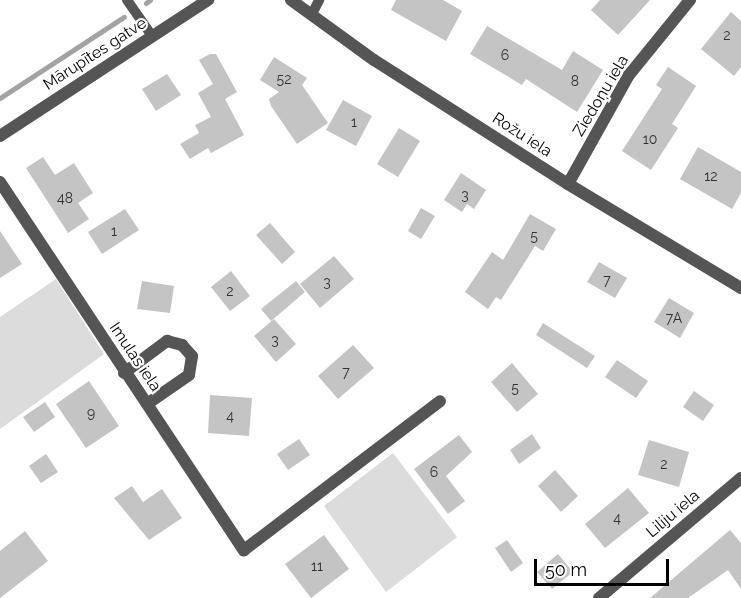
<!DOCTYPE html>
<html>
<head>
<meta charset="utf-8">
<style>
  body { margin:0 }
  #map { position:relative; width:741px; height:598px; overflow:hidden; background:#fff; font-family:Raleway,sans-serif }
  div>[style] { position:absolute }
  .green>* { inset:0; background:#dcdcdc }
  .stream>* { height:5px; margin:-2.5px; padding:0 2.5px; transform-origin:2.5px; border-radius:2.5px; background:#a3a3a3 }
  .building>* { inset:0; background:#c4c4c4 }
  .service>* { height:10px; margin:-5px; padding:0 5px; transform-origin:5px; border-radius:5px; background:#555 }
  .minor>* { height:12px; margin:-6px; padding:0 6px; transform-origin:6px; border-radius:6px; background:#555 }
  .tertiary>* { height:12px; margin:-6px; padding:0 6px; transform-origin:6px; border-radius:6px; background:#555 }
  span { translate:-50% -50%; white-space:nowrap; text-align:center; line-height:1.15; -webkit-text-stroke:4.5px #fff; paint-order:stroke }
  .number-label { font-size:14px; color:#313131 }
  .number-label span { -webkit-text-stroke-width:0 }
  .street-label { font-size:16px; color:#000 }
  .scale { position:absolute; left:534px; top:559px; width:135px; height:27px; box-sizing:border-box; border:3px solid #000; border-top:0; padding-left:8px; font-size:18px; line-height:21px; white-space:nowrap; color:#000; -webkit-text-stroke:4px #fff; paint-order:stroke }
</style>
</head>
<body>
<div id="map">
  <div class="green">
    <i style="clip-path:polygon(56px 279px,104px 354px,0 429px,0 317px)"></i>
    <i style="clip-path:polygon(393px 453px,457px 537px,386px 592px,324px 506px)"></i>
  </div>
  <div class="stream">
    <i style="left:146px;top:3px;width:5px;rotate:-37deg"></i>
    <i style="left:0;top:98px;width:148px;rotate:-33.2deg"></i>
  </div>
  <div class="building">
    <i style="clip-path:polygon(396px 0,443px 0,462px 11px,446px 41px,391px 10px)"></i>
    <i style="clip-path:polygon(600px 0,650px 0,618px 35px,591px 10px)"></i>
    <i style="clip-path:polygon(731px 12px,741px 21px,741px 67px,734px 76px,701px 49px)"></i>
    <i style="clip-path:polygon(487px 26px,562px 70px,573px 51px,603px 70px,577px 112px,526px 79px,522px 85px,470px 54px)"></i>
    <i style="clip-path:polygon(210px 54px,216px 54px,237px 92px,225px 99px,244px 135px,211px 153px,208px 148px,190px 159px,180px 144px,199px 133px,195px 125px,211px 117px,198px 93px,213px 84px,199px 60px)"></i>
    <i style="clip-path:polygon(274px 57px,307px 78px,302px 85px,328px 123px,297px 144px,271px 106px,269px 99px,279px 92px,260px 80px)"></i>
    <i style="clip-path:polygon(668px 67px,696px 86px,672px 124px,678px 128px,651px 170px,622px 151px,662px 89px,656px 85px)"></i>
    <i style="clip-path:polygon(167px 74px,181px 95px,156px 111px,142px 89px)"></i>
    <i style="clip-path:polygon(343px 100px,372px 116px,356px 146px,326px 130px)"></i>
    <i style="clip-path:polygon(399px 128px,420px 141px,398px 177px,377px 164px)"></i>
    <i style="clip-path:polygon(698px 147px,741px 172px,741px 193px,732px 209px,680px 179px)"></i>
    <i style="clip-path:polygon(43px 157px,55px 175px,74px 163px,93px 193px,78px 203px,89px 219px,68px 233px,26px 168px)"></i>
    <i style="clip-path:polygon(461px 173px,486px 190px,474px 209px,467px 204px,462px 212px,444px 200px)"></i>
    <i style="clip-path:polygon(421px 208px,435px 216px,421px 239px,408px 231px)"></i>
    <i style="clip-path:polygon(125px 209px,139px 230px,102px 254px,88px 232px)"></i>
    <i style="clip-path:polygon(530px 214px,556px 229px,543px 251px,535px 246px,501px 300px,496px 297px,488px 309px,465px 292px,492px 252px,503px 260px)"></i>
    <i style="clip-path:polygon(270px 223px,295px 252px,282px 264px,256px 235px)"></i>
    <i style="clip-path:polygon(0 231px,22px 264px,0 278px)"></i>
    <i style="clip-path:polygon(334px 256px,354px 279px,320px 308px,300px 284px)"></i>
    <i style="clip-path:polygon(599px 262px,627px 278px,615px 298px,587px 282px)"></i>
    <i style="clip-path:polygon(231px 271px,250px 296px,230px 311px,211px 287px)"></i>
    <i style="clip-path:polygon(142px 281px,174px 286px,170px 313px,137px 309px)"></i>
    <i style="clip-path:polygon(296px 281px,305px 292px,271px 321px,261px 309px)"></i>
    <i style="clip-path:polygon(669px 298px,694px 313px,680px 338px,654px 322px)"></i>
    <i style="clip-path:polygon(274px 319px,296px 344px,276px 362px,254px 336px)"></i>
    <i style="clip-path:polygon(543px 323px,595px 356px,587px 368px,536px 335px)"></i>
    <i style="clip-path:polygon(353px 345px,374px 368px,338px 399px,318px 376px)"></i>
    <i style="clip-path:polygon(617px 360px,648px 381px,636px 398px,605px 377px)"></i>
    <i style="clip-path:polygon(512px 363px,538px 394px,517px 412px,491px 382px)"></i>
    <i style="clip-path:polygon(89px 381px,119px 426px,86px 448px,56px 404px)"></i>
    <i style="clip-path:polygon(694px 391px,714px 405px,703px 421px,683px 407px)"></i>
    <i style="clip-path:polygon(210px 395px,252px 398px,249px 436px,208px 433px)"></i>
    <i style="clip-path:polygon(45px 402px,55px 417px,34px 432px,23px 417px)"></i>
    <i style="clip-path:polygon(532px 434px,541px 448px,519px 464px,510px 450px)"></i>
    <i style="clip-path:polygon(459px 435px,472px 452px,446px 476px,465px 501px,448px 514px,414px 469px)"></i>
    <i style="clip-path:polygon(299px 439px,310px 455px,288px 470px,277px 454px)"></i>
    <i style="clip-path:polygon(649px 440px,689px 452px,679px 487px,638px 475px)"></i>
    <i style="clip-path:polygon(46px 454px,58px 472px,41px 483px,29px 466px)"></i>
    <i style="clip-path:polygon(555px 470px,578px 496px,561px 512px,538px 486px)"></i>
    <i style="clip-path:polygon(132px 486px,143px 502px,162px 489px,182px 518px,149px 540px,114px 498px)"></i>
    <i style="clip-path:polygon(628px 488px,649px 513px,605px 548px,585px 524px)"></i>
    <i style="clip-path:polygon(730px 530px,741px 543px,741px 589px,728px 570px,688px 598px,650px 598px)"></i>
    <i style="clip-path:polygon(25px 531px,48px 561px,0 598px,0 551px)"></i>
    <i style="clip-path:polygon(324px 535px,349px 569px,311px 598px,285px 564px)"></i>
    <i style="clip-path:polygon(507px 540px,523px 563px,511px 572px,495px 548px)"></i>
    <i style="clip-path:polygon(558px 554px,573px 572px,552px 589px,537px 572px)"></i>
  </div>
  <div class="service">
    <i style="left:127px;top:0;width:44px;rotate:55.2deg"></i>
    <i style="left:312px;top:14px;width:16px;rotate:-63deg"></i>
  </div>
  <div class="minor">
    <i style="left:0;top:182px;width:442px;rotate:56.5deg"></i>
    <i style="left:244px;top:550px;width:246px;rotate:-37.2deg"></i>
    <i style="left:568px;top:184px;width:125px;rotate:-60.8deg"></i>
    <i style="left:629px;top:75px;width:97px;rotate:-50.9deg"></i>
    <i style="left:124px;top:373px;width:54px;rotate:-36.7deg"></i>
    <i style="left:167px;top:341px;width:16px;rotate:15deg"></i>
    <i style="left:182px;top:345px;width:15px;rotate:48deg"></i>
    <i style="left:192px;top:356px;width:19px;rotate:99deg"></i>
    <i style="left:189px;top:375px;width:51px;rotate:145.4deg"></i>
    <i style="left:599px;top:598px;width:186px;rotate:-40.2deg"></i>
  </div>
  <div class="tertiary">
    <i style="left:291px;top:0;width:102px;rotate:35.9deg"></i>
    <i style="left:374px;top:60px;width:230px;rotate:32.6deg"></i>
    <i style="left:568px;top:184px;width:202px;rotate:31deg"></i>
    <i style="left:0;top:136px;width:249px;rotate:-33.2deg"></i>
  </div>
  <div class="number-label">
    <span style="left:727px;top:35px">2</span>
    <span style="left:505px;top:55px">6</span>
    <span style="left:284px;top:79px">52</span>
    <span style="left:575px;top:81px">8</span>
    <span style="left:354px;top:122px">1</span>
    <span style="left:650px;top:139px">10</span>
    <span style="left:711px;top:176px">12</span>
    <span style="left:465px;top:195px">3</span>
    <span style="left:65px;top:198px">48</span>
    <span style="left:114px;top:231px">1</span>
    <span style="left:534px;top:236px">5</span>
    <span style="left:607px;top:280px">7</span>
    <span style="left:327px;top:282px">3</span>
    <span style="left:230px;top:291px">2</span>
    <span style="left:674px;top:318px">7A</span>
    <span style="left:275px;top:340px">3</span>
    <span style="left:346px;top:372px">7</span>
    <span style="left:515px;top:388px">5</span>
    <span style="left:91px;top:413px">9</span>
    <span style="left:230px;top:416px">4</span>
    <span style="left:664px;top:464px">2</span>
    <span style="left:434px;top:472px">6</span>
    <span style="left:617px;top:518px">4</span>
    <span style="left:317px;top:566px">11</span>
  </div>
  <div class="street-label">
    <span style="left:95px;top:54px;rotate:-33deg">Mārupītes gatve</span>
    <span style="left:601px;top:96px;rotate:-59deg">Ziedoņu iela</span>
    <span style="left:522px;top:135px;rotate:33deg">Rožu iela</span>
    <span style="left:135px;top:357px;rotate:56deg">Imulas iela</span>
    <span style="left:673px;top:514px;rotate:-40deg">Liliju iela</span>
  </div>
  <div class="scale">50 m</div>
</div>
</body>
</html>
